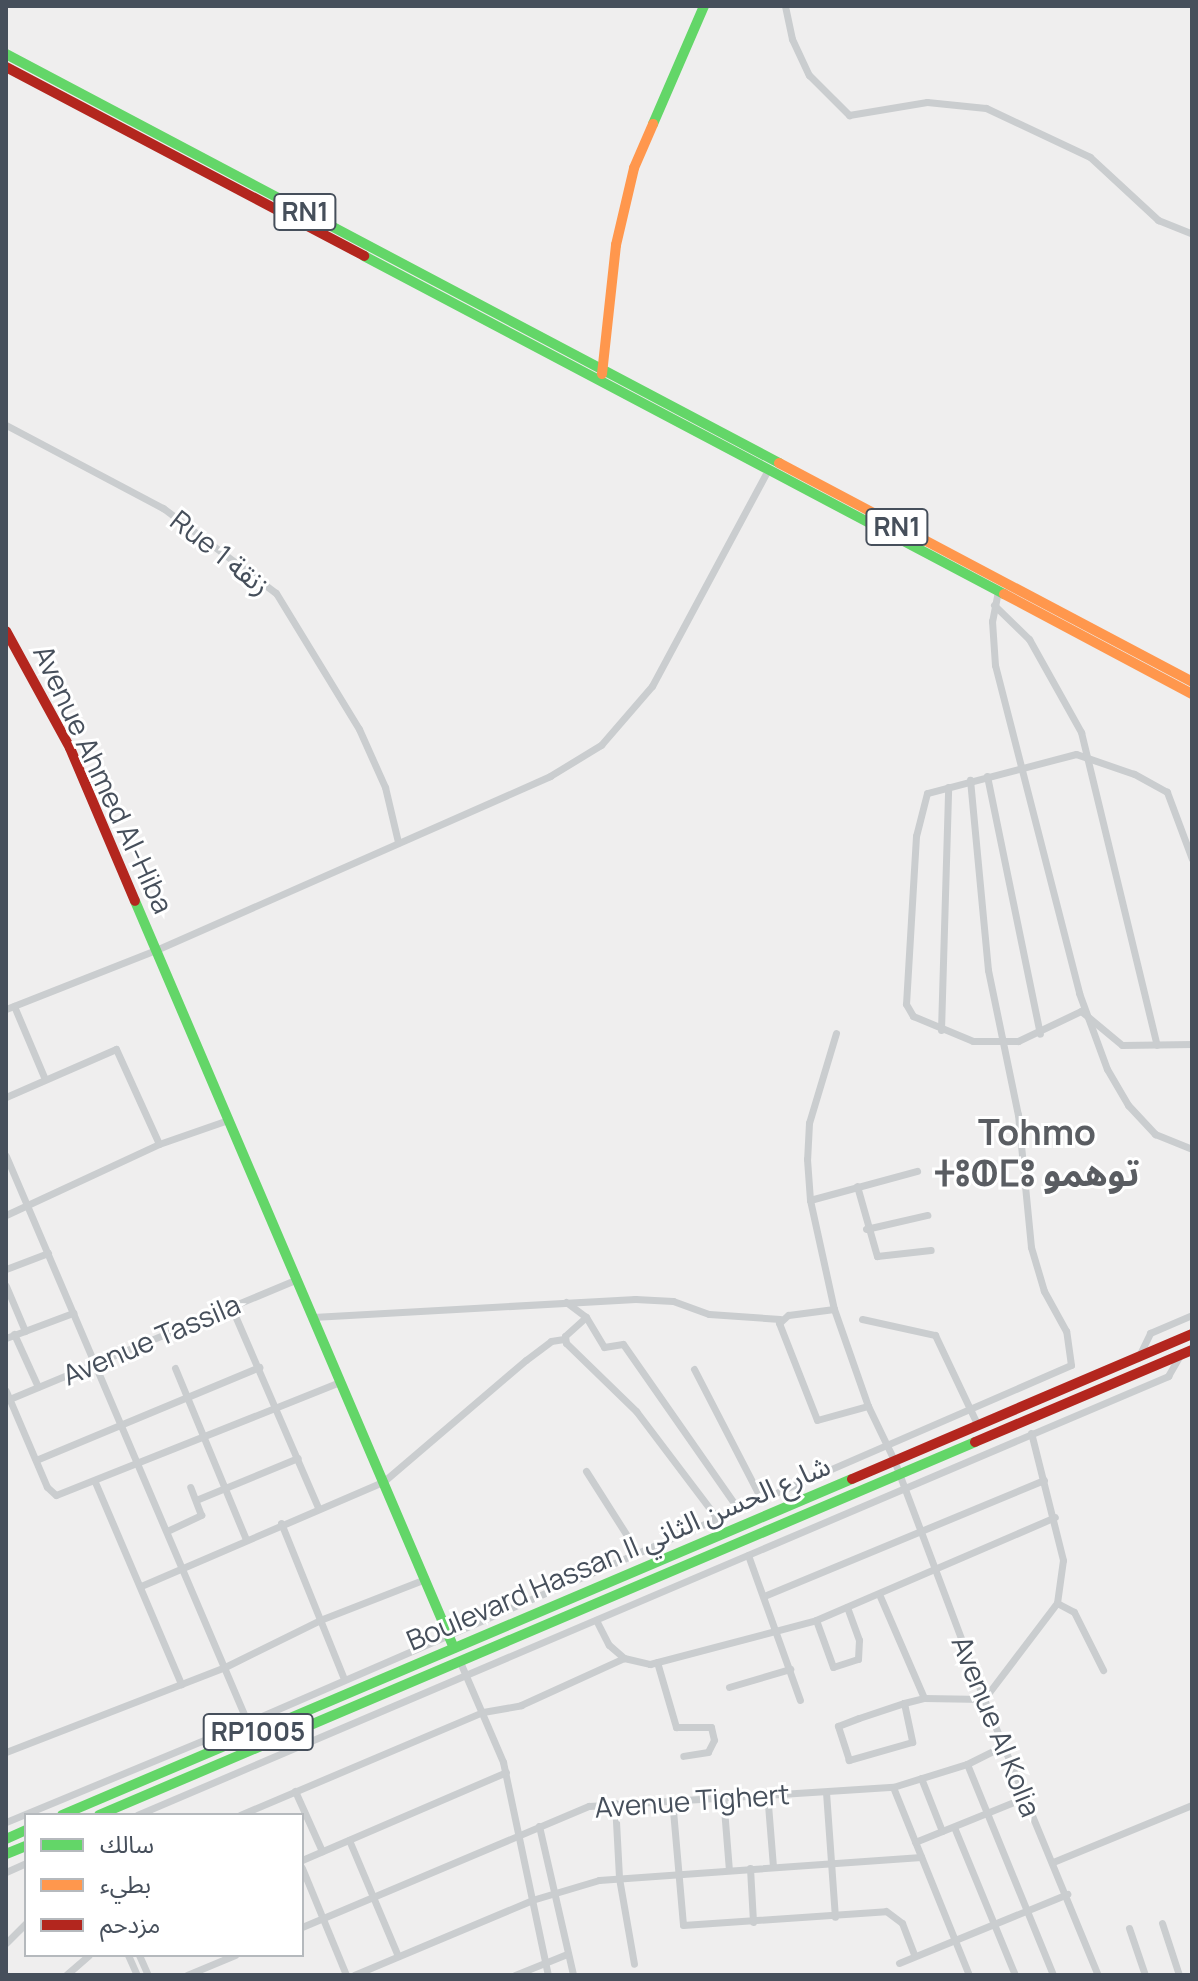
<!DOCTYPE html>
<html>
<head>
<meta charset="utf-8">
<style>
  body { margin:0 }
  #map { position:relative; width:1198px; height:1981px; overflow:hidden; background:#efeeee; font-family:Manrope,"Noto Sans Arabic","Noto Sans Tifinagh",sans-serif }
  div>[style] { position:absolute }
  .street>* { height:7px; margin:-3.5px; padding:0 3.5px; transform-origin:3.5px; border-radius:3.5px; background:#cacdcf }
  .fast>* { height:10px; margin:-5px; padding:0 5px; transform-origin:5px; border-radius:5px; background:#63d668 }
  .slow>* { height:10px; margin:-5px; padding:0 5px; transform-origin:5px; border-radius:5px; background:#ff974d }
  .jam>* { height:10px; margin:-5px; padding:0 5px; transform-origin:5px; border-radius:5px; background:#b3261e }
  span { translate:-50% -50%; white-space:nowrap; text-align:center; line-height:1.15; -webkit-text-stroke:6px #fff; paint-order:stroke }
  .shield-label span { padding:2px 6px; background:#fff; border:2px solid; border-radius:6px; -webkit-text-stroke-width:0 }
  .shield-label { font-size:26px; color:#464f5b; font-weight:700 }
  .street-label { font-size:28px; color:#464f5b }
  .district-label { font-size:36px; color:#5a5d62; font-weight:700 }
  .frame { position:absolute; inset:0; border:8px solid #464f5b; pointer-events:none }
  .legend { position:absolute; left:24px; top:1813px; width:280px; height:144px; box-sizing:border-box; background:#fff; border:2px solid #b5b9bd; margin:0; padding:10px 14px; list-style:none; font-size:24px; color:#464f5b }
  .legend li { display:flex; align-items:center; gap:16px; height:40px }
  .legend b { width:40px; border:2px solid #b5b9bd }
</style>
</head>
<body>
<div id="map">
  <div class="street">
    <i style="left:785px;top:6px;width:34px;rotate:78deg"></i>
    <i style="left:792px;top:39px;width:40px;rotate:65deg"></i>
    <i style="left:809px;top:75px;width:57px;rotate:45deg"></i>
    <i style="left:849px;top:115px;width:79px;rotate:-9.5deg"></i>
    <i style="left:927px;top:102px;width:59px;rotate:5.8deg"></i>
    <i style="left:986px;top:108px;width:115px;rotate:25.2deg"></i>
    <i style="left:1090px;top:157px;width:93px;rotate:42.8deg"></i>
    <i style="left:1158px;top:220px;width:37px;rotate:22deg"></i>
    <i style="left:6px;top:425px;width:178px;rotate:27.9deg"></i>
    <i style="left:163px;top:508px;width:141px;rotate:37deg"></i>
    <i style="left:276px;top:593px;width:159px;rotate:58.6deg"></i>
    <i style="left:359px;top:729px;width:64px;rotate:65.9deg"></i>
    <i style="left:385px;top:787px;width:57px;rotate:76.7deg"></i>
    <i style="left:998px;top:591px;width:31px;rotate:101deg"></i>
    <i style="left:992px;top:621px;width:44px;rotate:86.1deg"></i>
    <i style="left:995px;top:665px;width:339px;rotate:75.6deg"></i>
    <i style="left:1079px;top:993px;width:81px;rotate:69.8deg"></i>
    <i style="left:1107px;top:1069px;width:42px;rotate:59.7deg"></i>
    <i style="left:1128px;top:1105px;width:40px;rotate:47deg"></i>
    <i style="left:1155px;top:1134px;width:40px;rotate:22deg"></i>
    <i style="left:994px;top:605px;width:49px;rotate:44.2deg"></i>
    <i style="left:1029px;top:639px;width:107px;rotate:60.8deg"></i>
    <i style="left:1081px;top:732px;width:322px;rotate:76.4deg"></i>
    <i style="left:987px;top:776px;width:263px;rotate:78.4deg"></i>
    <i style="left:1192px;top:859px;width:72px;rotate:-110.5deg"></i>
    <i style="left:1167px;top:792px;width:38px;rotate:-151deg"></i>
    <i style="left:1134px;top:774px;width:61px;rotate:-161deg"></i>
    <i style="left:1076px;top:754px;width:154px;rotate:165.3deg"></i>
    <i style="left:927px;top:793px;width:44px;rotate:104.3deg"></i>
    <i style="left:916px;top:836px;width:168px;rotate:93.4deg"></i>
    <i style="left:906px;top:1004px;width:14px;rotate:60deg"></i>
    <i style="left:913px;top:1016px;width:65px;rotate:22.6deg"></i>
    <i style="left:973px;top:1041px;width:45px"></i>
    <i style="left:1018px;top:1041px;width:70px;rotate:-25.5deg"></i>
    <i style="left:1081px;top:1011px;width:53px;rotate:39.7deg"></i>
    <i style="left:1122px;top:1045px;width:70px;rotate:-0.8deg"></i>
    <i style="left:14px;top:1006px;width:77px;rotate:67.1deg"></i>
    <i style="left:6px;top:1009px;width:161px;rotate:-21.5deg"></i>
    <i style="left:156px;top:950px;width:431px;rotate:-23.8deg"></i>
    <i style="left:550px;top:776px;width:60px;rotate:-31.3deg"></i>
    <i style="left:601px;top:745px;width:78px;rotate:-49.2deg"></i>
    <i style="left:652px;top:686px;width:245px;rotate:-61.8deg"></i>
    <i style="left:941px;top:1030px;width:243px;rotate:-88.3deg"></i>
    <i style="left:836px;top:1033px;width:94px;rotate:106.7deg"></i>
    <i style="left:809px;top:1123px;width:36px;rotate:93deg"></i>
    <i style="left:807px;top:1159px;width:41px;rotate:85.8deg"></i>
    <i style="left:810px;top:1200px;width:112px;rotate:77.6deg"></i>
    <i style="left:834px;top:1309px;width:103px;rotate:70.7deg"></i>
    <i style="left:868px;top:1406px;width:60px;rotate:64.3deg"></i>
    <i style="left:894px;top:1460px;width:255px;rotate:69.4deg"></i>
    <i style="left:984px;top:1699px;width:299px;rotate:67.6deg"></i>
    <i style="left:6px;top:1097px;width:120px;rotate:-23.6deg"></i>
    <i style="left:116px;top:1049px;width:104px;rotate:65.6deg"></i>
    <i style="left:6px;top:1156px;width:642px;rotate:66.91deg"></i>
    <i style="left:857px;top:1186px;width:73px;rotate:74.1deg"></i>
    <i style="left:877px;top:1256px;width:54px;rotate:-6.3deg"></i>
    <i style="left:810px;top:1200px;width:111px;rotate:-15.2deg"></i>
    <i style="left:6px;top:1215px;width:169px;rotate:-24.9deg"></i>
    <i style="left:159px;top:1144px;width:73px;rotate:-19.2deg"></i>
    <i style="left:866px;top:1229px;width:63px;rotate:-12.9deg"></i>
    <i style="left:6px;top:1269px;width:45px;rotate:-20.9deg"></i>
    <i style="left:6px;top:1286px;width:49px;rotate:67.1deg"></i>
    <i style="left:566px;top:1302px;width:25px;rotate:37deg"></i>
    <i style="left:586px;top:1317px;width:35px;rotate:59deg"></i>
    <i style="left:604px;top:1347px;width:19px;rotate:-9deg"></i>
    <i style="left:623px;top:1344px;width:201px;rotate:55.1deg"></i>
    <i style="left:230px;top:1304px;width:221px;rotate:66.6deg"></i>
    <i style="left:834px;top:1309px;width:46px;rotate:172.6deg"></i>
    <i style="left:788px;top:1315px;width:12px;rotate:138deg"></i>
    <i style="left:779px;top:1323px;width:104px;rotate:68.6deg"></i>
    <i style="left:817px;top:1420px;width:53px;rotate:-15.4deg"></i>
    <i style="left:313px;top:1317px;width:323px;rotate:-3.2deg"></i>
    <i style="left:635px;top:1299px;width:38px;rotate:3deg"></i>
    <i style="left:673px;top:1301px;width:38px;rotate:20deg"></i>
    <i style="left:709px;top:1314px;width:71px;rotate:4deg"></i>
    <i style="left:586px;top:1317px;width:28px;rotate:138deg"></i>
    <i style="left:565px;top:1336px;width:7px;rotate:82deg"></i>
    <i style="left:566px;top:1343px;width:98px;rotate:44.2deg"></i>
    <i style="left:636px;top:1411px;width:134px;rotate:52.9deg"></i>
    <i style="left:862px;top:1319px;width:75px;rotate:12.4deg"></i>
    <i style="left:935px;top:1335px;width:98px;rotate:64.7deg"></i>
    <i style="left:14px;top:1334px;width:58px;rotate:65.6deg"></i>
    <i style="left:6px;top:1338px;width:72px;rotate:-20.5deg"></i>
    <i style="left:1138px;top:1358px;width:28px;rotate:-64deg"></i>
    <i style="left:1150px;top:1333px;width:46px;rotate:-23.2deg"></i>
    <i style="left:175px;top:1368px;width:185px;rotate:67.5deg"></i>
    <i style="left:694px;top:1369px;width:146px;rotate:62.7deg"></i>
    <i style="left:6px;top:1391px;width:104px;rotate:66.9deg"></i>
    <i style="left:47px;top:1487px;width:12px;rotate:42deg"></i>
    <i style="left:56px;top:1495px;width:306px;rotate:-21.7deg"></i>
    <i style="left:7px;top:1400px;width:314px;rotate:-22.6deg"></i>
    <i style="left:36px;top:1460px;width:242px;rotate:-22.6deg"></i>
    <i style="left:586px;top:1471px;width:97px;rotate:57.6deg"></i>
    <i style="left:95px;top:1482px;width:220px;rotate:66.9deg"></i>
    <i style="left:196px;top:1500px;width:110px;rotate:-22.4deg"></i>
    <i style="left:281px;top:1523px;width:168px;rotate:68deg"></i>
    <i style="left:167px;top:1531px;width:38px;rotate:-25deg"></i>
    <i style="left:201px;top:1515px;width:30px;rotate:-111deg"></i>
    <i style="left:748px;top:1555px;width:154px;rotate:70.3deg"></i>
    <i style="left:141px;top:1586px;width:263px;rotate:-23.3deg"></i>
    <i style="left:383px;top:1482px;width:188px;rotate:-40.5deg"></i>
    <i style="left:526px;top:1360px;width:31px;rotate:-37deg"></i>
    <i style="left:551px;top:1341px;width:13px;rotate:-9deg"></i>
    <i style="left:879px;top:1594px;width:113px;rotate:66.6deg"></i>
    <i style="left:764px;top:1596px;width:303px;rotate:-22.5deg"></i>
    <i style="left:1057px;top:1603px;width:19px;rotate:28deg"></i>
    <i style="left:1074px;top:1612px;width:65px;rotate:63.4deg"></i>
    <i style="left:596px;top:1620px;width:28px;rotate:63deg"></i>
    <i style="left:609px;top:1645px;width:20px;rotate:41deg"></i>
    <i style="left:624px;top:1658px;width:27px;rotate:13deg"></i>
    <i style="left:650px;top:1664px;width:172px;rotate:-14.8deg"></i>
    <i style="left:816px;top:1620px;width:260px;rotate:-23.3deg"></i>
    <i style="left:816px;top:1620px;width:50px;rotate:70.1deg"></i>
    <i style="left:833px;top:1667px;width:26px;rotate:-18deg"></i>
    <i style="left:858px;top:1659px;width:19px;rotate:-87deg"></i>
    <i style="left:859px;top:1640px;width:35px;rotate:-110deg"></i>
    <i style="left:460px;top:1662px;width:109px;rotate:66.7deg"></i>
    <i style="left:503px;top:1762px;width:218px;rotate:78.1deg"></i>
    <i style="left:657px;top:1662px;width:68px;rotate:73.7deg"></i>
    <i style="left:676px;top:1727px;width:35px"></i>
    <i style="left:711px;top:1727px;width:13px;rotate:77deg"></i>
    <i style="left:714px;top:1740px;width:13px;rotate:117deg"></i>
    <i style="left:708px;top:1752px;width:25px;rotate:171deg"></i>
    <i style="left:729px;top:1687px;width:64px;rotate:-16.4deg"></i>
    <i style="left:904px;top:1703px;width:40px;rotate:78deg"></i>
    <i style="left:912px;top:1742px;width:66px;rotate:164.1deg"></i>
    <i style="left:849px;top:1760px;width:36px;rotate:-108deg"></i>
    <i style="left:838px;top:1726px;width:22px;rotate:-21deg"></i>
    <i style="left:859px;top:1718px;width:47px;rotate:-18.4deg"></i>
    <i style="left:904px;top:1703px;width:21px;rotate:-14deg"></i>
    <i style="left:924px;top:1698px;width:60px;rotate:1deg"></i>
    <i style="left:984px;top:1699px;width:121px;rotate:-52.8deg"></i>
    <i style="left:1057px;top:1603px;width:43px;rotate:-82.1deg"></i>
    <i style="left:1063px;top:1560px;width:131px;rotate:-104.1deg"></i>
    <i style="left:6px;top:1752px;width:235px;rotate:-21.2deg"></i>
    <i style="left:225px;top:1667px;width:106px;rotate:-26.3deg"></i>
    <i style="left:320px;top:1620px;width:113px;rotate:-21.3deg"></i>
    <i style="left:967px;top:1764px;width:228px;rotate:67.8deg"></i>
    <i style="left:921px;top:1778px;width:57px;rotate:68.4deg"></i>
    <i style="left:893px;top:1787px;width:203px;rotate:68deg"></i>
    <i style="left:295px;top:1791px;width:66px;rotate:65.8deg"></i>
    <i style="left:767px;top:1792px;width:74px;rotate:85.4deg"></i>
    <i style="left:826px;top:1792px;width:125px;rotate:85.9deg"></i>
    <i style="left:723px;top:1796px;width:74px;rotate:85.4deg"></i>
    <i style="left:672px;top:1799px;width:126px;rotate:85deg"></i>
    <i style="left:683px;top:1925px;width:203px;rotate:-3.9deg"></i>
    <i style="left:886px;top:1911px;width:20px;rotate:37deg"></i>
    <i style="left:902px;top:1923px;width:34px;rotate:69deg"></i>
    <i style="left:615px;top:1803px;width:75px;rotate:86.9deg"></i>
    <i style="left:619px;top:1878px;width:87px;rotate:80.1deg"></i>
    <i style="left:137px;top:1815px;width:1121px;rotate:-23.06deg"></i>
    <i style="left:1168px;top:1376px;width:24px;rotate:-60deg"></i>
    <i style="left:240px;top:1815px;width:264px;rotate:-23deg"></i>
    <i style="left:483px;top:1712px;width:39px;rotate:-10deg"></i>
    <i style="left:521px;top:1705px;width:113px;rotate:-24.5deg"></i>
    <i style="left:6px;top:1822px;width:262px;rotate:-22.5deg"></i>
    <i style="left:248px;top:1722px;width:897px;rotate:-23.45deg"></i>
    <i style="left:1071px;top:1365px;width:34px;rotate:-98deg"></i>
    <i style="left:1066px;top:1331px;width:46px;rotate:-118.8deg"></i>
    <i style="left:1044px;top:1291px;width:46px;rotate:-106.5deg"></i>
    <i style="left:1031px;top:1247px;width:133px;rotate:-95.6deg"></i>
    <i style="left:1018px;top:1115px;width:148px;rotate:-101.7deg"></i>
    <i style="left:988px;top:970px;width:191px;rotate:-95.4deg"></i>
    <i style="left:539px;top:1826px;width:153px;rotate:77.1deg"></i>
    <i style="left:954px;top:1827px;width:160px;rotate:67.6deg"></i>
    <i style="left:349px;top:1840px;width:126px;rotate:67.1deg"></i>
    <i style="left:915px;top:1842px;width:118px;rotate:-22deg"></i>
    <i style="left:302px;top:1860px;width:222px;rotate:-23.3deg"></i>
    <i style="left:1053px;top:1862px;width:150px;rotate:-22.3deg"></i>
    <i style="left:302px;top:1868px;width:116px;rotate:67.6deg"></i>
    <i style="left:750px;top:1868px;width:54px;rotate:86.8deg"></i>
    <i style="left:6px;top:1872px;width:22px;rotate:-24deg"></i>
    <i style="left:1162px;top:1923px;width:55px;rotate:71.9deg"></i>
    <i style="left:302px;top:1927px;width:311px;rotate:-22.9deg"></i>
    <i style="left:589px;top:1806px;width:305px;rotate:-3.6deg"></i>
    <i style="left:893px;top:1787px;width:77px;rotate:-17.3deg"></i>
    <i style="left:967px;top:1764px;width:40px;rotate:-26.6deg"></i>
    <i style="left:1129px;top:1928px;width:50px;rotate:71.2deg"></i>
    <i style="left:6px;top:1943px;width:28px;rotate:-45deg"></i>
    <i style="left:128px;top:1955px;width:22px;rotate:66deg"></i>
    <i style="left:139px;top:1955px;width:22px;rotate:66deg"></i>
    <i style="left:899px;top:1963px;width:182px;rotate:-22.3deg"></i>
    <i style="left:66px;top:1975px;width:30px;rotate:-41deg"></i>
    <i style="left:187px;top:1975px;width:52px;rotate:-22.6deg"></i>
    <i style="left:354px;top:1975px;width:193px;rotate:-22.8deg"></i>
    <i style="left:532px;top:1900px;width:70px;rotate:-16.6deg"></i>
    <i style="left:599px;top:1880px;width:323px;rotate:-4.1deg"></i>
    <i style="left:515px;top:1975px;width:56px;rotate:-22deg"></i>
  </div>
  <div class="fast">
    <i style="left:6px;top:54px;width:875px;rotate:27.88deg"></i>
    <i style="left:653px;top:124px;width:129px;rotate:-66.6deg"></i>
    <i style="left:364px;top:256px;width:724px;rotate:27.84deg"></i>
    <i style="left:135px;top:901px;width:812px;rotate:66.88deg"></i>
    <i style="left:62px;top:1815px;width:858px;rotate:-23.04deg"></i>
    <i style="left:99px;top:1815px;width:952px;rotate:-23.06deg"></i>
    <i style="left:6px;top:1839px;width:22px;rotate:-24deg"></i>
    <i style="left:6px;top:1854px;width:22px;rotate:-22deg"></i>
  </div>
  <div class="slow">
    <i style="left:602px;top:374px;width:130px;rotate:-83.8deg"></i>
    <i style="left:616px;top:245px;width:79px;rotate:-76.8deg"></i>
    <i style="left:634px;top:168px;width:48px;rotate:-66.6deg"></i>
    <i style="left:779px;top:463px;width:467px;rotate:27.9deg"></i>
    <i style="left:1004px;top:594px;width:213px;rotate:28deg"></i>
  </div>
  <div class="jam">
    <i style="left:6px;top:67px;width:405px;rotate:27.8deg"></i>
    <i style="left:6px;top:631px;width:133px;rotate:61.3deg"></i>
    <i style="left:70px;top:748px;width:166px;rotate:67deg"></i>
    <i style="left:975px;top:1442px;width:236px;rotate:-23deg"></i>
    <i style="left:852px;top:1479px;width:370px;rotate:-23.1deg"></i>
  </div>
  <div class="shield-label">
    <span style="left:305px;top:212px">RN1</span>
    <span style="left:897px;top:527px">RN1</span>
    <span style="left:258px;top:1732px">RP1005</span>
  </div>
  <div class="street-label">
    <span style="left:221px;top:552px;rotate:38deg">Rue 1 زنقة</span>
    <span style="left:104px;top:779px;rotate:65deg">Avenue Ahmed Al-Hiba</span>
    <span style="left:151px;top:1339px;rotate:-23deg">Avenue Tassila</span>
    <span style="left:618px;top:1552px;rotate:-23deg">Boulevard Hassan II شارع الحسن الثاني</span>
    <span style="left:997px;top:1726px;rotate:68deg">Avenue Al Kolia</span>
    <span style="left:692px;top:1800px;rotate:-4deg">Avenue Tighert</span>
  </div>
  <div class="district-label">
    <span style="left:1037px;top:1152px">Tohmo<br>ⵜⵓⵀⵎⵓ توهمو</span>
  </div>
  <div class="frame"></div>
  <ul class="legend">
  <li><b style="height:10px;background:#63d668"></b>سالك</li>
  <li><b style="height:10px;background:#ff974d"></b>بطيء</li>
  <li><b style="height:10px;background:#b3261e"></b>مزدحم</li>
  </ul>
</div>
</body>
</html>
